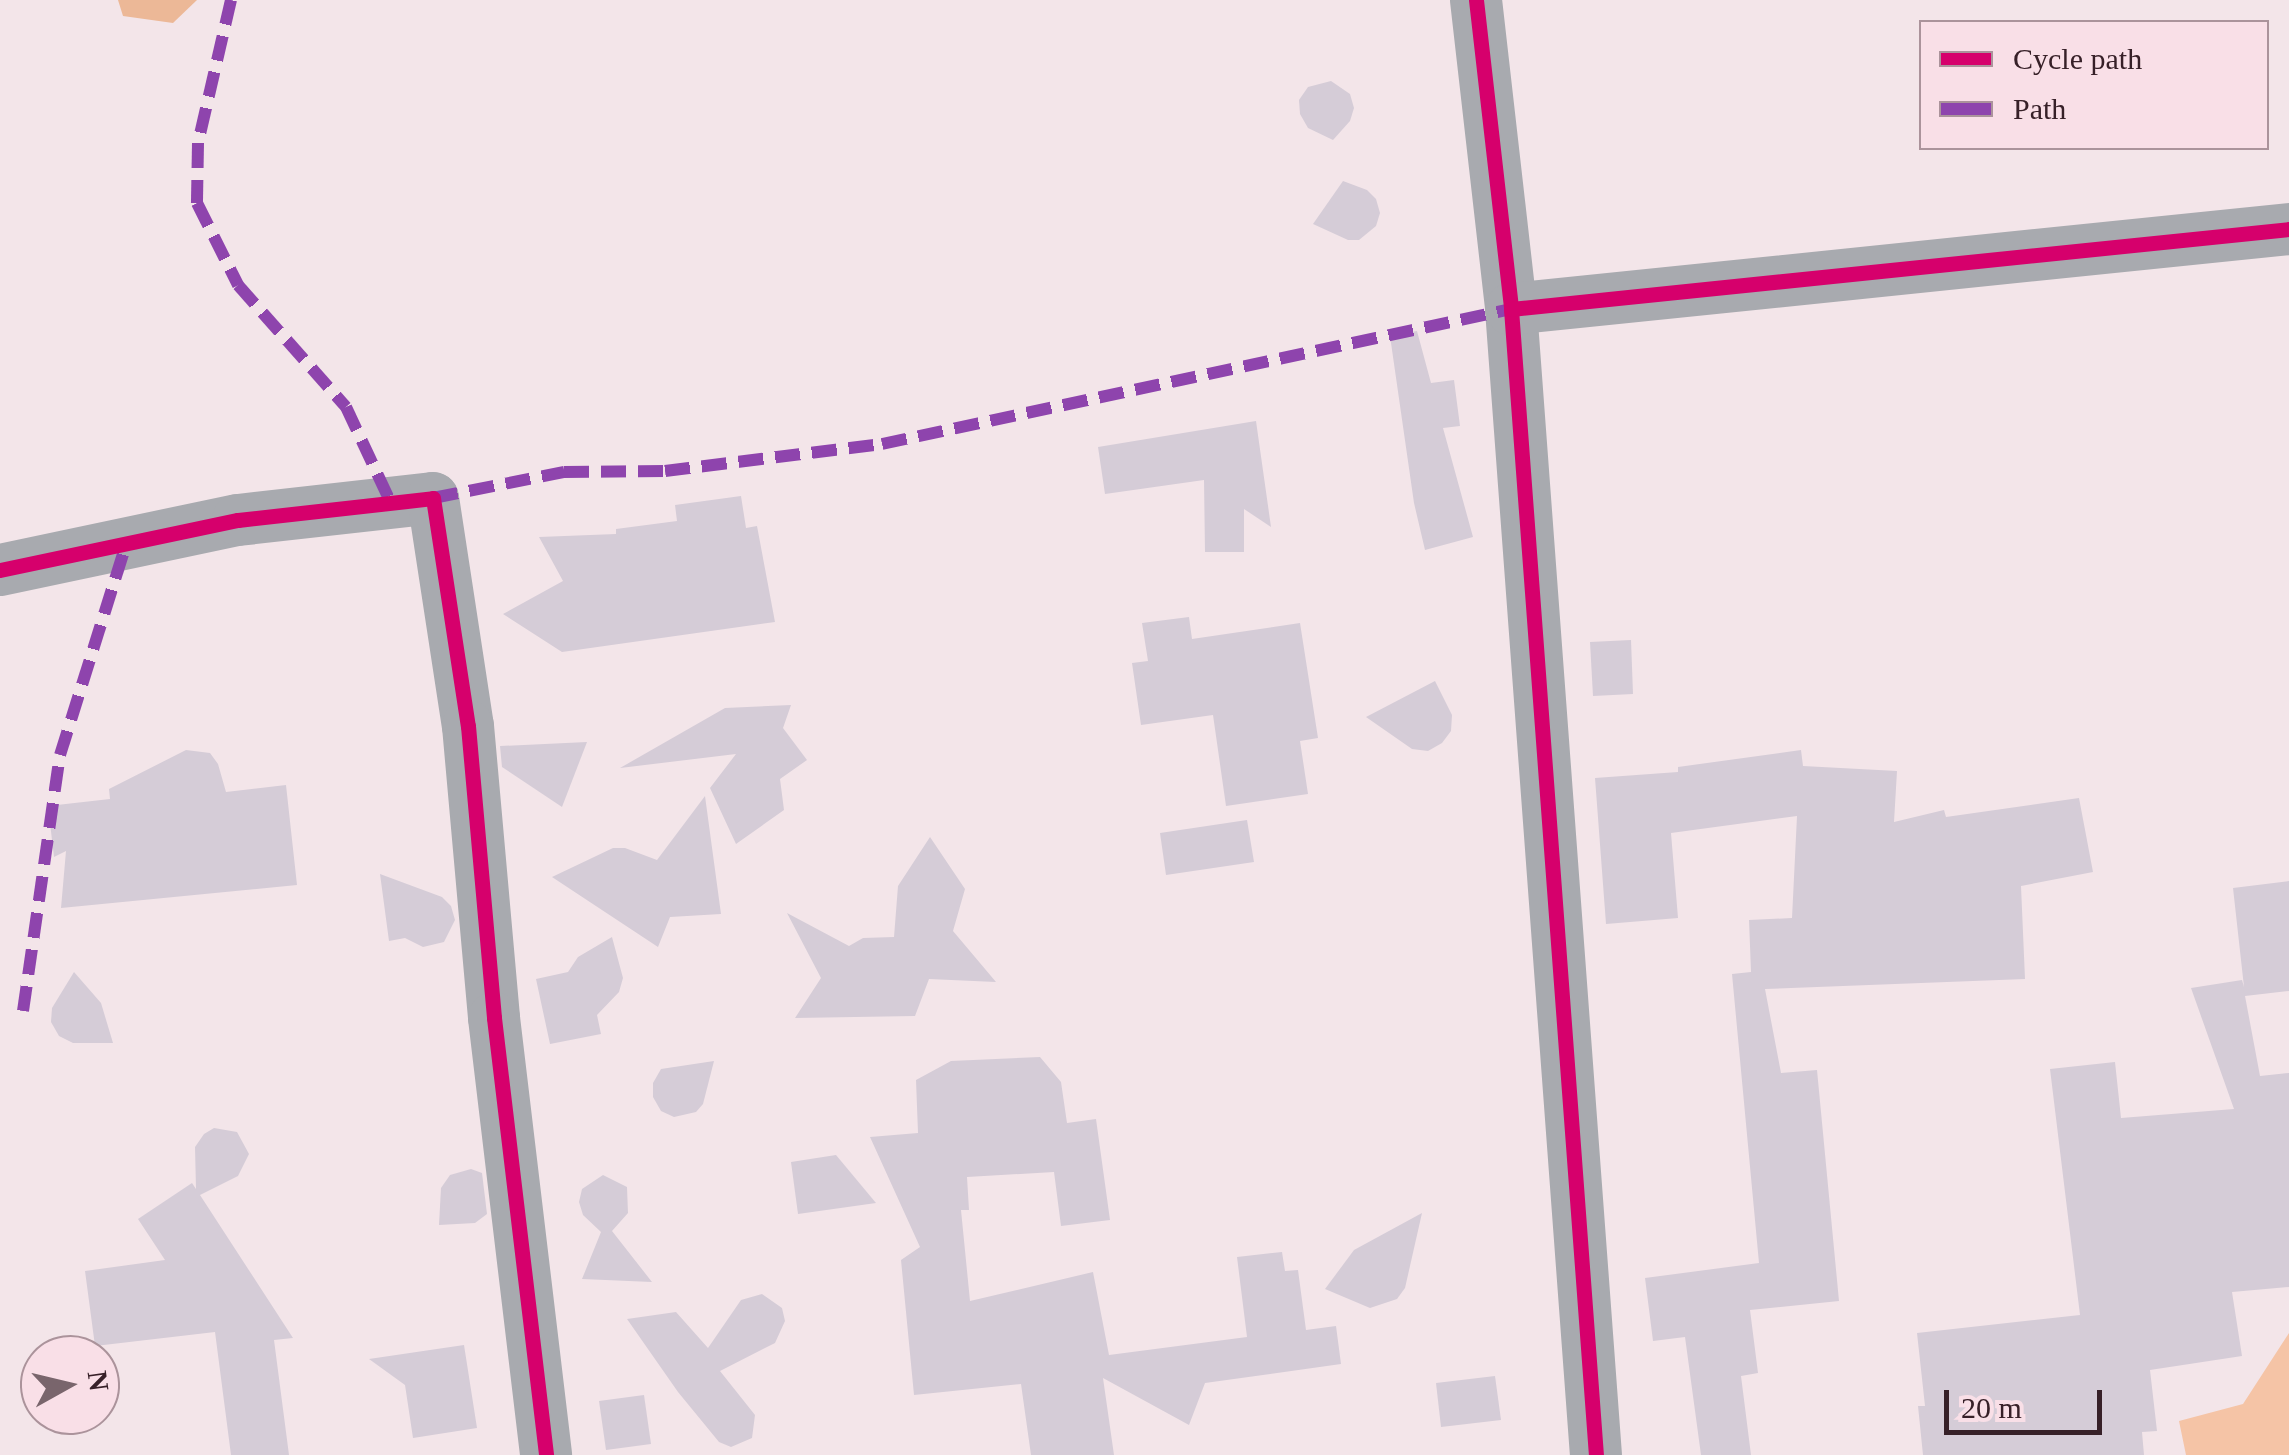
<!DOCTYPE html>
<html>
<head>
<meta charset="utf-8">
<style>
  body { margin:0 }
  #map { position:relative; width:2289px; height:1455px; overflow:hidden; background:#f3e5e9; font-family:"Times New Roman",serif }
  div>[style] { position:absolute }
  .green>* { inset:0; background:#f5c4a6 }
  .forest>* { inset:0; background:#ecb897 }
  .building>* { inset:0; background:#d5ccd7 }
  .minor>* { height:52px; margin:-26px; padding:0 26px; transform-origin:26px; border-radius:26px; background:#a8aaaf }
  .quiet>* { height:12px; margin-top:-6px; transform-origin:0; background:repeating-linear-gradient(90deg,#8e44ad 0 25px,transparent 0 37px) }
  .cycleway>* { height:15px; margin:-7.5px; padding:0 7.5px; transform-origin:7.5px; border-radius:7.5px; background:#d6006c }
  span { translate:-50% -50%; white-space:nowrap; text-align:center; line-height:1.15; -webkit-text-stroke:10px #f9dfe7; paint-order:stroke }
  .legend { position:absolute; left:1919px; top:20px; width:350px; height:130px; box-sizing:border-box; background:#f9dfe7; border:2px solid #ab939b; margin:0; padding:12px 18px; list-style:none; font-size:30px; color:#372028 }
  .legend li { display:flex; align-items:center; gap:20px; height:50px }
  .legend b { width:50px; border:2px solid #ab939b }
  .north { position:absolute; left:20px; top:1335px; width:100px; height:100px; box-sizing:border-box; background:#f9dfe7; border:2px solid #ab939b; border-radius:50%; rotate:82deg; font-size:28px; font-weight:700; line-height:40px; text-align:center; color:#372028 }
  .north::after { content:''; display:block; margin:auto; width:35px; height:45px; background:#79656c; clip-path:polygon(50% 0,100% 100%,50% 72%,0 100%) }
  .scale { position:absolute; left:1944px; top:1390px; width:158px; height:45px; box-sizing:border-box; border:5px solid #372028; border-top:0; padding-left:12px; font-size:30px; line-height:35px; white-space:nowrap; color:#372028; -webkit-text-stroke:8px #f9dfe7; paint-order:stroke }
</style>
</head>
<body>
<div id="map">
  <div class="green">
    <i style="clip-path:polygon(2289px 1333px,2289px 1455px,2186px 1455px,2179px 1421px,2243px 1404px)"></i>
  </div>
  <div class="forest">
    <i style="clip-path:polygon(118px 0,197px 0,173px 23px,123px 16px)"></i>
  </div>
  <div class="building">
    <i style="clip-path:polygon(1331px 81px,1350px 94px,1354px 108px,1350px 121px,1333px 140px,1308px 128px,1300px 114px,1299px 100px,1308px 87px)"></i>
    <i style="clip-path:polygon(1343px 181px,1367px 190px,1376px 199px,1380px 213px,1376px 226px,1359px 240px,1348px 240px,1313px 224px)"></i>
    <i style="clip-path:polygon(1417px 331px,1431px 383px,1454px 380px,1460px 426px,1443px 428px,1473px 537px,1425px 550px,1414px 503px,1390px 336px)"></i>
    <i style="clip-path:polygon(1256px 421px,1271px 527px,1244px 509px,1244px 552px,1205px 552px,1204px 480px,1105px 494px,1098px 447px)"></i>
    <i style="clip-path:polygon(741px 496px,746px 528px,757px 526px,775px 622px,562px 652px,503px 614px,563px 581px,539px 537px,616px 534px,616px 529px,677px 521px,675px 505px)"></i>
    <i style="clip-path:polygon(1189px 617px,1192px 639px,1300px 623px,1318px 738px,1300px 741px,1308px 794px,1226px 806px,1213px 715px,1141px 725px,1132px 663px,1148px 661px,1142px 623px)"></i>
    <i style="clip-path:polygon(1631px 640px,1633px 694px,1593px 696px,1590px 642px)"></i>
    <i style="clip-path:polygon(1435px 681px,1452px 715px,1451px 731px,1442px 743px,1428px 751px,1412px 749px,1366px 717px)"></i>
    <i style="clip-path:polygon(791px 705px,783px 728px,807px 760px,780px 779px,784px 810px,736px 844px,710px 788px,736px 754px,620px 768px,725px 708px)"></i>
    <i style="clip-path:polygon(587px 742px,562px 807px,502px 767px,500px 746px)"></i>
    <i style="clip-path:polygon(186px 750px,210px 753px,218px 764px,226px 792px,286px 785px,297px 885px,61px 908px,66px 851px,54px 857px,48px 806px,110px 799px,109px 789px)"></i>
    <i style="clip-path:polygon(1801px 750px,1803px 766px,1897px 771px,1894px 822px,1944px 810px,1946px 817px,2079px 798px,2093px 872px,2021px 886px,2025px 979px,1765px 989px,1781px 1073px,1817px 1070px,1839px 1301px,1750px 1310px,1758px 1373px,1741px 1376px,1751px 1455px,1701px 1455px,1685px 1337px,1653px 1341px,1645px 1278px,1759px 1263px,1732px 974px,1751px 972px,1749px 920px,1792px 918px,1797px 816px,1671px 833px,1678px 918px,1606px 924px,1595px 778px,1678px 772px,1678px 767px)"></i>
    <i style="clip-path:polygon(705px 796px,721px 914px,670px 917px,658px 947px,552px 877px,613px 848px,625px 848px,657px 860px)"></i>
    <i style="clip-path:polygon(1247px 820px,1254px 862px,1166px 875px,1160px 833px)"></i>
    <i style="clip-path:polygon(930px 837px,965px 889px,953px 931px,996px 982px,929px 979px,915px 1016px,795px 1018px,821px 978px,787px 913px,849px 946px,863px 938px,894px 937px,898px 886px)"></i>
    <i style="clip-path:polygon(380px 874px,442px 897px,451px 906px,455px 920px,444px 942px,423px 947px,405px 938px,389px 941px)"></i>
    <i style="clip-path:polygon(2289px 881px,2289px 991px,2245px 996px,2260px 1076px,2289px 1073px,2289px 1287px,2232px 1292px,2242px 1356px,2150px 1370px,2157px 1431px,2142px 1432px,2144px 1455px,1923px 1455px,1918px 1406px,1925px 1406px,1917px 1333px,2080px 1315px,2050px 1069px,2115px 1062px,2121px 1118px,2234px 1109px,2191px 988px,2242px 980px,2244px 987px,2233px 888px)"></i>
    <i style="clip-path:polygon(612px 937px,623px 978px,619px 992px,597px 1015px,601px 1034px,550px 1044px,536px 979px,568px 972px,578px 957px)"></i>
    <i style="clip-path:polygon(74px 972px,101px 1003px,113px 1043px,73px 1043px,59px 1036px,51px 1022px,52px 1008px)"></i>
    <i style="clip-path:polygon(1040px 1057px,1061px 1082px,1067px 1123px,1096px 1119px,1110px 1220px,1061px 1226px,1054px 1172px,967px 1177px,969px 1210px,961px 1210px,970px 1301px,1093px 1272px,1109px 1355px,1247px 1337px,1237px 1257px,1282px 1252px,1285px 1271px,1298px 1270px,1306px 1330px,1336px 1326px,1341px 1364px,1205px 1383px,1189px 1425px,1103px 1378px,1114px 1455px,1031px 1455px,1021px 1384px,914px 1395px,901px 1260px,920px 1247px,870px 1137px,918px 1133px,916px 1080px,951px 1061px)"></i>
    <i style="clip-path:polygon(714px 1061px,703px 1104px,696px 1112px,674px 1117px,661px 1111px,653px 1097px,653px 1083px,661px 1069px)"></i>
    <i style="clip-path:polygon(214px 1128px,237px 1132px,249px 1154px,238px 1176px,200px 1195px,293px 1338px,274px 1340px,289px 1455px,231px 1455px,215px 1332px,95px 1346px,85px 1271px,165px 1260px,138px 1219px,192px 1183px,196px 1189px,195px 1147px,204px 1134px)"></i>
    <i style="clip-path:polygon(836px 1155px,876px 1203px,798px 1214px,791px 1162px)"></i>
    <i style="clip-path:polygon(471px 1169px,482px 1173px,487px 1214px,475px 1223px,439px 1225px,441px 1188px,450px 1175px)"></i>
    <i style="clip-path:polygon(603px 1175px,627px 1187px,628px 1213px,612px 1231px,652px 1282px,582px 1279px,601px 1232px,583px 1215px,579px 1202px,582px 1189px)"></i>
    <i style="clip-path:polygon(1422px 1213px,1405px 1288px,1397px 1299px,1370px 1308px,1325px 1289px,1354px 1250px)"></i>
    <i style="clip-path:polygon(762px 1294px,782px 1308px,785px 1321px,775px 1343px,720px 1371px,755px 1415px,752px 1438px,731px 1447px,719px 1442px,678px 1392px,627px 1319px,676px 1312px,708px 1348px,741px 1300px)"></i>
    <i style="clip-path:polygon(464px 1345px,477px 1428px,413px 1438px,405px 1385px,369px 1359px)"></i>
    <i style="clip-path:polygon(1495px 1376px,1501px 1420px,1441px 1427px,1436px 1383px)"></i>
    <i style="clip-path:polygon(644px 1395px,651px 1444px,606px 1450px,599px 1401px)"></i>
  </div>
  <div class="minor">
    <i style="left:1476px;top:0;width:311px;rotate:83.5deg"></i>
    <i style="left:1511px;top:309px;width:1149px;rotate:85.76deg"></i>
    <i style="left:1511px;top:309px;width:782px;rotate:-5.87deg"></i>
    <i style="left:0;top:570px;width:243px;rotate:-11.9deg"></i>
    <i style="left:238px;top:520px;width:196px;rotate:-6.4deg"></i>
    <i style="left:433px;top:498px;width:231px;rotate:81.3deg"></i>
    <i style="left:468px;top:726px;width:293px;rotate:84.9deg"></i>
    <i style="left:494px;top:1018px;width:440px;rotate:83.2deg"></i>
  </div>
  <div class="quiet">
    <i style="left:231px;top:0;width:147px;rotate:103deg"></i>
    <i style="left:198px;top:143px;width:60px;rotate:91deg"></i>
    <i style="left:197px;top:203px;width:92px;rotate:63.4deg"></i>
    <i style="left:238px;top:285px;width:163px;rotate:48.5deg"></i>
    <i style="left:346px;top:407px;width:104px;rotate:64.9deg"></i>
    <i style="left:433px;top:498px;width:134px;rotate:-11.2deg"></i>
    <i style="left:564px;top:472px;width:101px;rotate:-0.6deg"></i>
    <i style="left:665px;top:471px;width:219px;rotate:-7.1deg"></i>
    <i style="left:882px;top:444px;width:643px;rotate:-12.11deg"></i>
    <i style="left:23px;top:1011px;width:259px;rotate:-81.8deg"></i>
    <i style="left:60px;top:755px;width:221px;rotate:-72.6deg"></i>
  </div>
  <div class="cycleway">
    <i style="left:1476px;top:0;width:311px;rotate:83.5deg"></i>
    <i style="left:1511px;top:309px;width:1149px;rotate:85.76deg"></i>
    <i style="left:1511px;top:309px;width:782px;rotate:-5.87deg"></i>
    <i style="left:0;top:570px;width:243px;rotate:-11.9deg"></i>
    <i style="left:238px;top:520px;width:196px;rotate:-6.4deg"></i>
    <i style="left:433px;top:498px;width:231px;rotate:81.3deg"></i>
    <i style="left:468px;top:726px;width:293px;rotate:84.9deg"></i>
    <i style="left:494px;top:1018px;width:440px;rotate:83.2deg"></i>
  </div>
  <ul class="legend">
  <li><b style="height:12px;background:#d6006c"></b>Cycle path</li>
  <li><b style="height:12px;background:#8e44ad"></b>Path</li>
  </ul>
  <div class="north">N</div>
  <div class="scale">20 m</div>
</div>
</body>
</html>
